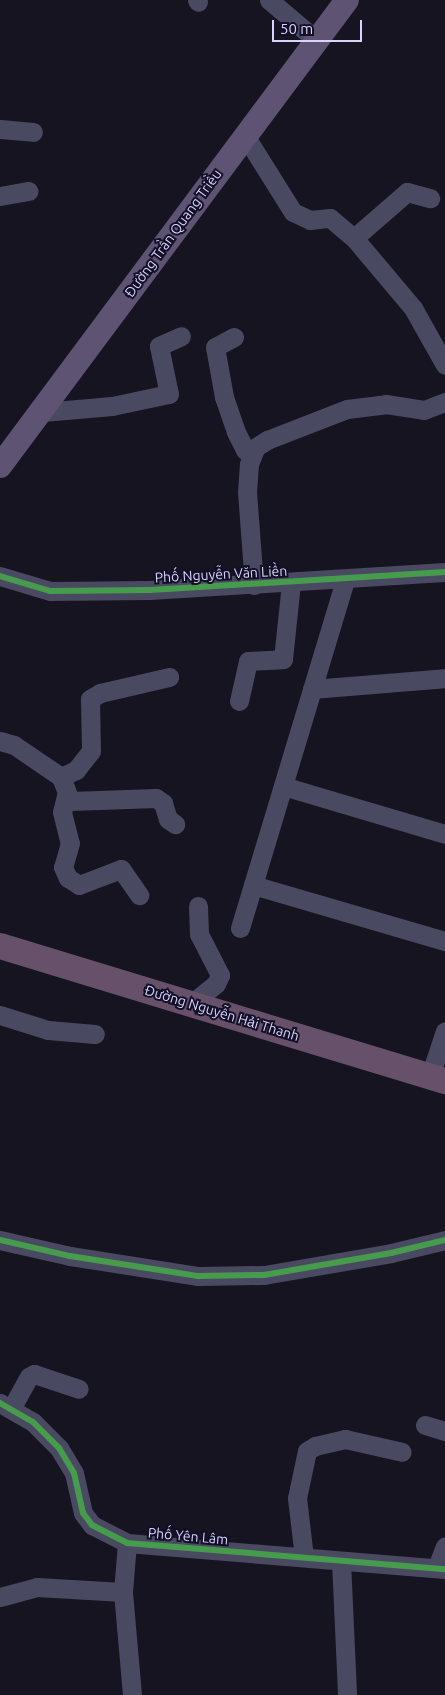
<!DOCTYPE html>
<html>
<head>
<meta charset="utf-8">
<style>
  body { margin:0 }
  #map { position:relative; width:445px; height:1695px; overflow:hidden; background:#161421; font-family:Ubuntu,sans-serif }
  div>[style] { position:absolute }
  .minor>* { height:19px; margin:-9.5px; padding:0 9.5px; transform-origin:9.5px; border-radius:9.5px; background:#4a4962 }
  .major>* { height:24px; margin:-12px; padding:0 12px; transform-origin:12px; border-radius:12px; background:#5e5373 }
  .highway>* { height:26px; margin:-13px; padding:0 13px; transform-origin:13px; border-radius:13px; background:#67516a }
  .cycleway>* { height:6px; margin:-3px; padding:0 3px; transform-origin:3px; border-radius:3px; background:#469c4c }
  span { translate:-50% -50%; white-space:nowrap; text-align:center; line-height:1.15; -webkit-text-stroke:4px #130f26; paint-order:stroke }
  .street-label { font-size:14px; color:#d9d4ff }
  .scale { position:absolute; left:272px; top:20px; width:90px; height:22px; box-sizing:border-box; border:2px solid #d9d4ff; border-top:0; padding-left:6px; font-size:15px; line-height:18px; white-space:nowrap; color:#d9d4ff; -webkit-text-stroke:4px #130f26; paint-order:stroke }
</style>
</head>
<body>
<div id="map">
  <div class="minor">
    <i style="left:197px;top:0;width:2px;rotate:63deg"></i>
    <i style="left:269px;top:0;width:60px;rotate:40.3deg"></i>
    <i style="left:0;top:129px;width:33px;rotate:5deg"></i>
    <i style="left:244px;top:134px;width:92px;rotate:57.9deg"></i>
    <i style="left:293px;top:212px;width:19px;rotate:25deg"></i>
    <i style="left:310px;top:220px;width:20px;rotate:-6deg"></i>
    <i style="left:330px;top:218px;width:31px;rotate:40deg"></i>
    <i style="left:354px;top:238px;width:92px;rotate:49.9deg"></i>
    <i style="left:413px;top:308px;width:65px;rotate:60.7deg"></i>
    <i style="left:0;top:196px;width:29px;rotate:-10deg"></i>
    <i style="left:354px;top:238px;width:70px;rotate:-41deg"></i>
    <i style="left:407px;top:192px;width:24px;rotate:15deg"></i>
    <i style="left:234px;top:337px;width:21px;rotate:152deg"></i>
    <i style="left:215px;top:347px;width:51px;rotate:79.8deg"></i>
    <i style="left:224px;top:397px;width:37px;rotate:71deg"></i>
    <i style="left:236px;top:432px;width:20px;rotate:63deg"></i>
    <i style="left:245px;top:450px;width:8px;rotate:23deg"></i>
    <i style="left:43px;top:412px;width:69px;rotate:-5deg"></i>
    <i style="left:112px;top:406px;width:58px;rotate:-11.9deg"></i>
    <i style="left:169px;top:394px;width:49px;rotate:-101.8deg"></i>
    <i style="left:159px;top:346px;width:24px;rotate:-24deg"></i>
    <i style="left:0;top:576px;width:52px;rotate:16.7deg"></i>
    <i style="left:50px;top:591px;width:100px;rotate:-0.6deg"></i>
    <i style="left:150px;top:590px;width:296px;rotate:-3.5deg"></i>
    <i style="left:254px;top:585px;width:93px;rotate:-94.3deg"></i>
    <i style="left:247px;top:492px;width:28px;rotate:-86deg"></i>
    <i style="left:249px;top:464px;width:18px;rotate:-68deg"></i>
    <i style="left:256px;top:447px;width:13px;rotate:-32deg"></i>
    <i style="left:267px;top:440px;width:86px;rotate:-21.2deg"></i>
    <i style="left:347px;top:409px;width:39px;rotate:-7deg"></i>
    <i style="left:386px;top:404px;width:38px;rotate:9deg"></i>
    <i style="left:424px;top:410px;width:22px;rotate:-21deg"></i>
    <i style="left:312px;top:689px;width:133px;rotate:-4.7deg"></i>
    <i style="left:239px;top:701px;width:41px;rotate:-77.3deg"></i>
    <i style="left:248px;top:661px;width:35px;rotate:-3deg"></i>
    <i style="left:283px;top:659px;width:76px;rotate:-84deg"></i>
    <i style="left:0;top:741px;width:15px;rotate:16deg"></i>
    <i style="left:14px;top:745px;width:57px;rotate:34.2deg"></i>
    <i style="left:61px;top:777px;width:26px;rotate:69deg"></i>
    <i style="left:70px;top:801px;width:86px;rotate:-2deg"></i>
    <i style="left:156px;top:798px;width:9px;rotate:36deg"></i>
    <i style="left:163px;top:803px;width:17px;rotate:73deg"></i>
    <i style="left:168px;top:819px;width:9px;rotate:36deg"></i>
    <i style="left:61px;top:777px;width:17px;rotate:-25deg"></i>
    <i style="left:76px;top:770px;width:24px;rotate:-52deg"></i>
    <i style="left:91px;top:751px;width:52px;rotate:-91.1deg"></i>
    <i style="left:90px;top:699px;width:12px;rotate:-31deg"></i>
    <i style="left:100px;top:693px;width:71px;rotate:-13.1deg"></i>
    <i style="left:283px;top:786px;width:169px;rotate:16.5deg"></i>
    <i style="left:66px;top:796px;width:16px;rotate:104deg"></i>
    <i style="left:62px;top:812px;width:32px;rotate:76deg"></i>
    <i style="left:70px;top:843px;width:25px;rotate:106deg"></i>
    <i style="left:63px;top:867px;width:12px;rotate:66deg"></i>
    <i style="left:68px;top:878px;width:13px;rotate:32deg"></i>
    <i style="left:79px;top:885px;width:45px;rotate:-20.9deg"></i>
    <i style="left:121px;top:869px;width:32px;rotate:55deg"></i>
    <i style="left:253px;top:885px;width:200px;rotate:16.3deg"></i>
    <i style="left:240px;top:928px;width:363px;rotate:-73.2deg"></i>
    <i style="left:191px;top:1004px;width:32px;rotate:-39deg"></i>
    <i style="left:216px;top:984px;width:10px;rotate:-66deg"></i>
    <i style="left:220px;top:975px;width:46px;rotate:-117.1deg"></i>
    <i style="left:199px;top:934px;width:28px;rotate:-92deg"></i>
    <i style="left:0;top:1015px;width:50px;rotate:17.4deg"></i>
    <i style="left:48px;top:1030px;width:47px;rotate:4.9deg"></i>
    <i style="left:430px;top:1076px;width:47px;rotate:-71.6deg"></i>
    <i style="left:0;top:1240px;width:72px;rotate:12.9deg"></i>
    <i style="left:70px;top:1256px;width:130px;rotate:8.9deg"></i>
    <i style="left:198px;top:1276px;width:66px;rotate:-0.9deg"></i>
    <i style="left:264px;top:1275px;width:129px;rotate:-9.8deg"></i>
    <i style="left:391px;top:1253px;width:56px;rotate:-13.5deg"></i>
    <i style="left:0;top:1403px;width:38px;rotate:30deg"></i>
    <i style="left:33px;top:1422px;width:37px;rotate:45deg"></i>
    <i style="left:59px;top:1448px;width:29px;rotate:59deg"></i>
    <i style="left:74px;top:1473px;width:41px;rotate:77.3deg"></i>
    <i style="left:83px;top:1513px;width:15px;rotate:53deg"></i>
    <i style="left:92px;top:1525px;width:39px;rotate:27deg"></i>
    <i style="left:127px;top:1543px;width:319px;rotate:4.7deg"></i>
    <i style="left:11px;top:1409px;width:37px;rotate:-61deg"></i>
    <i style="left:29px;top:1377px;width:6px;rotate:-31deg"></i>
    <i style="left:34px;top:1374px;width:47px;rotate:18.4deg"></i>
    <i style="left:425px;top:1425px;width:21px;rotate:17deg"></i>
    <i style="left:127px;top:1543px;width:49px;rotate:94.7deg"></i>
    <i style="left:123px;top:1592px;width:103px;rotate:85deg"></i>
    <i style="left:304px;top:1557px;width:59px;rotate:-96.8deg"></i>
    <i style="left:297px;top:1498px;width:48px;rotate:-78deg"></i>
    <i style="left:307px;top:1451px;width:9px;rotate:-32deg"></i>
    <i style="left:315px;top:1446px;width:31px;rotate:-13deg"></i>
    <i style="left:345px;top:1439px;width:58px;rotate:12.8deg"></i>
    <i style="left:341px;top:1561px;width:134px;rotate:87.4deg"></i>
    <i style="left:437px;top:1567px;width:22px;rotate:-69deg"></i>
    <i style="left:0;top:1597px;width:38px;rotate:-15deg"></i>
    <i style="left:37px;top:1587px;width:86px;rotate:3.3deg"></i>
  </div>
  <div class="major">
    <i style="left:0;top:466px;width:581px;rotate:-53.33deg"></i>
  </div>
  <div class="highway">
    <i style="left:0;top:946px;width:465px;rotate:16.9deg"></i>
  </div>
  <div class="cycleway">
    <i style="left:0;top:576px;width:52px;rotate:16.7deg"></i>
    <i style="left:50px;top:591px;width:100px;rotate:-0.6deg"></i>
    <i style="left:150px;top:590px;width:296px;rotate:-3.5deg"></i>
    <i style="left:0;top:1240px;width:72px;rotate:12.9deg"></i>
    <i style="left:70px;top:1256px;width:130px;rotate:8.9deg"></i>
    <i style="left:198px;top:1276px;width:66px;rotate:-0.9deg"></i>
    <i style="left:264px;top:1275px;width:129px;rotate:-9.8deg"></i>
    <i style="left:391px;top:1253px;width:56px;rotate:-13.5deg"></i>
    <i style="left:0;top:1403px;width:38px;rotate:30deg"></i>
    <i style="left:33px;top:1422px;width:37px;rotate:45deg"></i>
    <i style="left:59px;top:1448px;width:29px;rotate:59deg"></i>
    <i style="left:74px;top:1473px;width:41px;rotate:77.3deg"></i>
    <i style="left:83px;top:1513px;width:15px;rotate:53deg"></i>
    <i style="left:92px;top:1525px;width:39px;rotate:27deg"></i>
    <i style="left:127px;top:1543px;width:319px;rotate:4.7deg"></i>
  </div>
  <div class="street-label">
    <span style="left:173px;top:233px;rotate:-54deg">Đường Trần Quang Triều</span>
    <span style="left:221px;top:574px;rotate:-3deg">Phố Nguyễn Văn Liền</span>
    <span style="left:222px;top:1013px;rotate:17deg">Đường Nguyễn Hải Thanh</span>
    <span style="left:188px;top:1536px;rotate:5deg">Phố Yên Lâm</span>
  </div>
  <div class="scale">50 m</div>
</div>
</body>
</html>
